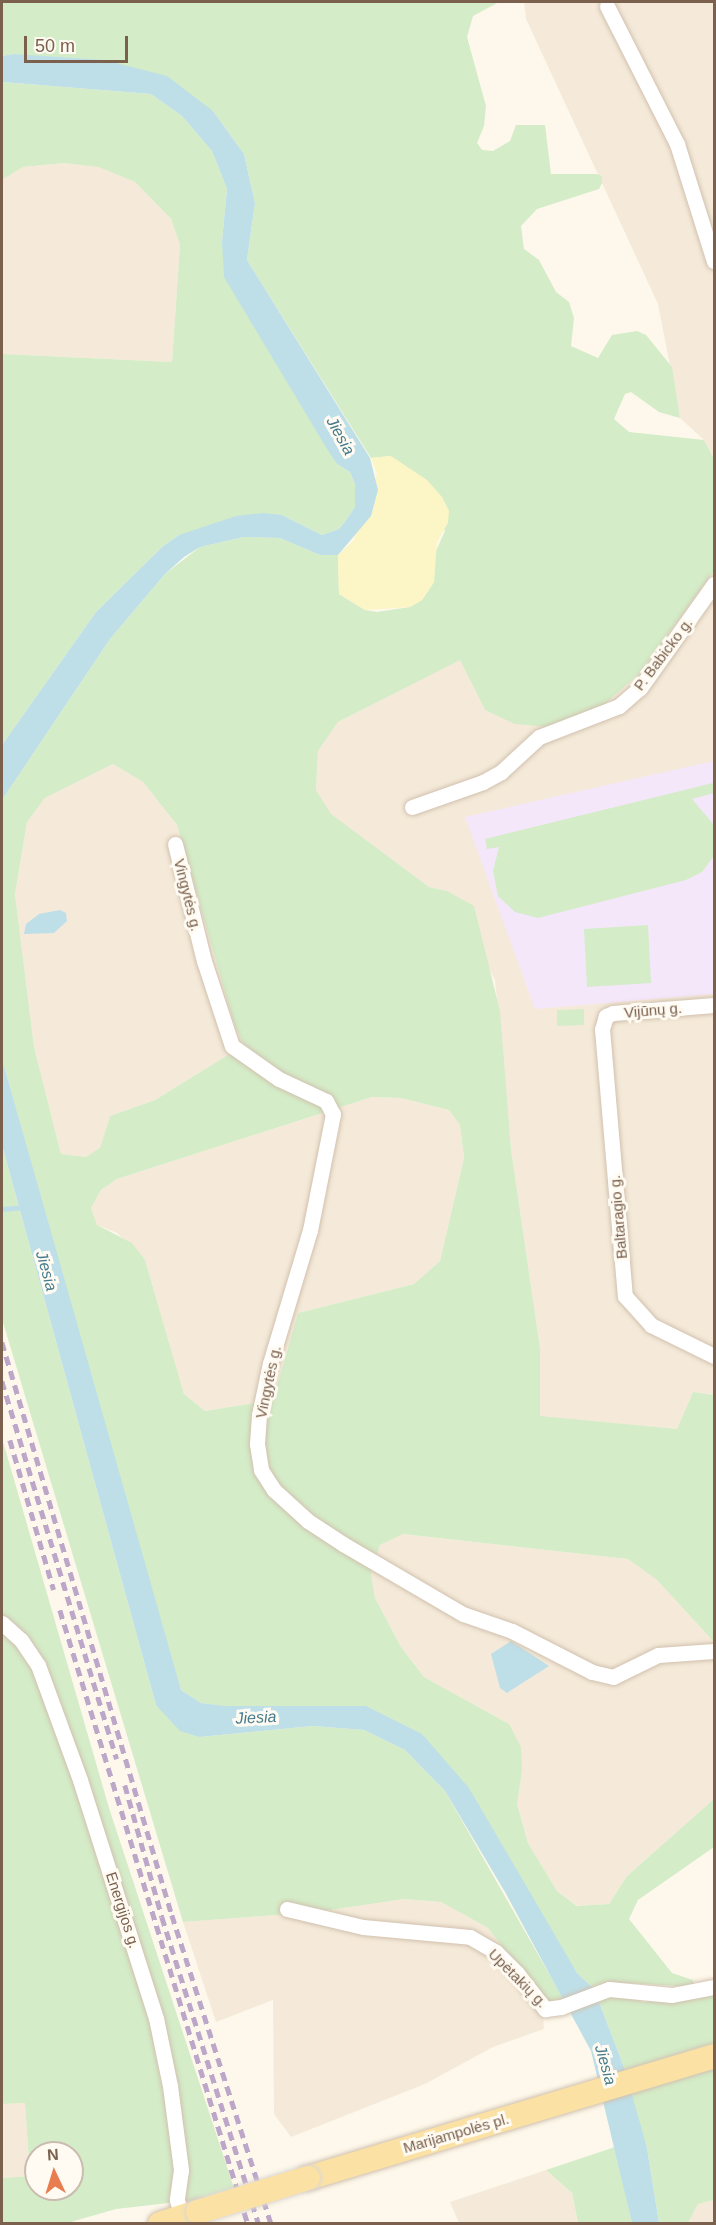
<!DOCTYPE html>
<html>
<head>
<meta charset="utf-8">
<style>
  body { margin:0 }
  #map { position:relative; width:716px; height:2225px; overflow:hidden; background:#fdf8eb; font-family:Helvetica,sans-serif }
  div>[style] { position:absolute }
  .residential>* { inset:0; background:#f5ead9 }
  .education>* { inset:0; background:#f5e7fa }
  .green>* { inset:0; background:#d4ecc8 }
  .sand>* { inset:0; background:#fcf5c6 }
  .water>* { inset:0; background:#bedfe8 }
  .stream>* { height:4.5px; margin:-2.25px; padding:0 2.25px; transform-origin:2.25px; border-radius:2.25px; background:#bedfe8 }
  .roads { filter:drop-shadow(0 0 2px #d1c1af) drop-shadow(0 0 2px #d1c1af) }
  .street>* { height:15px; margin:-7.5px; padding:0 7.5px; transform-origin:7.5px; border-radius:7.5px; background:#fff }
  .primary>* { height:24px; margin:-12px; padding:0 12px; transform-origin:12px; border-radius:12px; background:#fbe2a4 }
  .rail>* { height:4.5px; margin-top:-2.25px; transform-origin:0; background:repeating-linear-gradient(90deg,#bca7c9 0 9px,transparent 0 15px) }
  .bridges { filter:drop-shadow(0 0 2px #dcd6d1) drop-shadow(0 0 2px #dcd6d1) }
  .primary-bridge>* { height:24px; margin:-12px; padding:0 12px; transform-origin:12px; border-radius:12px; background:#fbe2a4 }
  span { translate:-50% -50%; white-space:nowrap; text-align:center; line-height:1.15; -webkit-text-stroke:6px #fffbf2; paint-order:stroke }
  .street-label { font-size:15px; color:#7a604d }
  .water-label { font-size:16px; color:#457b8d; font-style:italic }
  .frame { position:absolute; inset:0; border:3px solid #7a604d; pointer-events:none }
  .north { position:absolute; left:24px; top:2141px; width:60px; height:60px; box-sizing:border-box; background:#fffbf2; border:2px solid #cabdb0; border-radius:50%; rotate:356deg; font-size:16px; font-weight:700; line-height:24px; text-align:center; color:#7a604d }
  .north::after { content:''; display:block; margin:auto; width:21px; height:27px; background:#e87e50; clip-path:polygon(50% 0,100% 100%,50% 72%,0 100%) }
  .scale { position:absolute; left:24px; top:36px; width:104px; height:27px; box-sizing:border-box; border:3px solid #7a604d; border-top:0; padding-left:8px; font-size:18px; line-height:21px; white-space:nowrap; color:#7a604d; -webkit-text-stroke:4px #fffbf2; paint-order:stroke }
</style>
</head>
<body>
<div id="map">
  <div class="residential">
    <i style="clip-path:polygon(524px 2px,714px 2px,714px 459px,704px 440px,680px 418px,658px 304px,526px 19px)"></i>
    <i style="clip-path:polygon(64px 163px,99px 166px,135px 182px,171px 219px,180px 245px,172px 362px,2px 354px,2px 180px,23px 167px)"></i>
    <i style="clip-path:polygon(714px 571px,714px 1395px,693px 1392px,677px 1429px,540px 1417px,540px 1348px,511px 1149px,495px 980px,447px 891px,429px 887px,330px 814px,316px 790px,318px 751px,338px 722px,460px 659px,485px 710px,639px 674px)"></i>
    <i style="clip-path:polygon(113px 764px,143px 782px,177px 825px,234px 1024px,244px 1045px,155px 1100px,110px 1116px,100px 1149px,86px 1157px,61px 1154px,34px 1047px,15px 894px,27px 822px,45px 798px)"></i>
    <i style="clip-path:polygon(372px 1097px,401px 1098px,449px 1110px,460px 1125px,464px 1158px,440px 1261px,414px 1284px,298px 1313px,273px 1400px,205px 1411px,184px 1394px,145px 1260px,117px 1233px,97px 1225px,91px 1208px,101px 1190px,117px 1179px)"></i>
    <i style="clip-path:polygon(402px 1534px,628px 1559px,657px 1580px,714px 1642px,714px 1799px,627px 1876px,609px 1904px,578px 1906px,557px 1891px,528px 1843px,517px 1804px,522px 1771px,509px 1724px,424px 1677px,401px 1647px,375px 1598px,371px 1573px,380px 1545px)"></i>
    <i style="clip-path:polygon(404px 1899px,441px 1902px,488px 1928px,542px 2000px,544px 2029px,493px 2047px,425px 2084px,291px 2137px,274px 2114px,273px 2000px,216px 2022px,183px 1922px,317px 1912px)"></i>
    <i style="clip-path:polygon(25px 2103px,30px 2176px,2px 2178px,2px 2104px)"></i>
    <i style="clip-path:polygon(546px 2170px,572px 2193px,578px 2223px,459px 2223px,450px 2202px)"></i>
    <i style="clip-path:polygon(714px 2200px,714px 2223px,688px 2223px,698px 2204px)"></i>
  </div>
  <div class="education">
    <i style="clip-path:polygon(714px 761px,714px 994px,535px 1009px,465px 817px)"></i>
  </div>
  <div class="green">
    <i style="clip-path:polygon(evenodd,2px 2px,499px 2px,473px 16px,467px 37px,486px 106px,484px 126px,477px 143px,482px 150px,493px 151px,510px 141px,516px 125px,545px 125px,551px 174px,597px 174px,602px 176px,602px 183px,599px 189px,537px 209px,521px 226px,524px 249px,539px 260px,556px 292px,569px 302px,574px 318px,571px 346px,598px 358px,612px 335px,637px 331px,646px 335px,672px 367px,680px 418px,659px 412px,631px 392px,625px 394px,614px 419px,629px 432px,704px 440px,714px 459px,714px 571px,639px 674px,601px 707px,549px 727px,515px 724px,485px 710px,460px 660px,338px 722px,318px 751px,316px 790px,331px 814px,429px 887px,447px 891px,474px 906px,500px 1011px,511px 1149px,540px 1348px,540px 1416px,677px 1429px,693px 1392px,714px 1395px,714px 1642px,657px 1580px,628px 1559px,403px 1534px,380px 1545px,371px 1573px,375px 1598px,401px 1647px,424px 1677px,509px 1724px,521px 1747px,522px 1771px,517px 1804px,528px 1843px,557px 1891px,577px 1906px,609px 1904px,627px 1876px,714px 1799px,714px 1847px,638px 1900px,629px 1919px,672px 1973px,693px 1980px,694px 1987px,628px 1983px,629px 1997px,644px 2002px,714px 1993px,714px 2043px,625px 2070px,594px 1989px,577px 1973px,422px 1734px,201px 1703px,181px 1690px,171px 1667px,2px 1059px,2px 800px,110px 639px,165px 574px,200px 547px,244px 537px,280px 538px,320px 555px,338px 555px,339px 594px,365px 610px,377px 612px,410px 607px,422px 600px,434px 582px,435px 553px,445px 531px,390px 456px,371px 458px,247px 260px,255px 203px,244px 154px,213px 111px,13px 54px,2px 56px,2px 2px,113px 764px,143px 782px,177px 825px,234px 1024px,244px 1045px,155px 1100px,110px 1116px,100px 1148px,86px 1157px,61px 1154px,34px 1047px,15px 894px,27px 822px,45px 798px,113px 764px,2px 2px,372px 1097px,401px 1098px,449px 1110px,460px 1125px,464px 1158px,440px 1261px,414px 1284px,298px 1313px,273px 1400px,205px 1411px,184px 1394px,145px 1260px,132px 1243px,97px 1225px,91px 1208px,101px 1190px,117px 1179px,372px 1097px)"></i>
    <i style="clip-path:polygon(2px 82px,151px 94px,182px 116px,212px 151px,227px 189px,222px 241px,337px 464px,350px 472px,355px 484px,355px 507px,347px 519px,339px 529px,322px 535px,282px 515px,179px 535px,162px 547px,96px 612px,2px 745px,2px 354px,172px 362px,180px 245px,171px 219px,135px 182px,99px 167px,64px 163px,23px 167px,2px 180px)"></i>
    <i style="clip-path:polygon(713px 783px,714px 793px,692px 799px,714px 825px,714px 856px,702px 872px,686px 880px,538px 918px,515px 912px,498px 896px,493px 871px,499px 847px,487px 849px,485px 839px)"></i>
    <i style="clip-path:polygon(648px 925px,651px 983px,587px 987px,584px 929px)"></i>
    <i style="clip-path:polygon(584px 1009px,584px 1025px,557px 1026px,557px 1010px)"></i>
    <i style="clip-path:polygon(2px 1145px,156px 1705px,200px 1737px,313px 1726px,364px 1730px,405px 1750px,445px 1791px,564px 2000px,556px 2004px,542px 2000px,488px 1928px,441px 1902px,404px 1899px,317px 1912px,183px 1922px,2px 1319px)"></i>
    <i style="clip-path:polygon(evenodd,2px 1438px,109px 1808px,234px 2188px,195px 2200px,116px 2209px,67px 2223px,2px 2223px,2px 2178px,30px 2176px,25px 2103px,2px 2104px,2px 1438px,36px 2153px,72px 2153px,72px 2189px,36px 2189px,36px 2153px)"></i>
    <i style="clip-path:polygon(714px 2069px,714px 2200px,698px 2204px,688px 2223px,659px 2223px,647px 2148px,630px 2094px)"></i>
    <i style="clip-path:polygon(615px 2147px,632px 2223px,578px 2223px,572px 2193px,546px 2170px)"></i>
  </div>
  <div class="sand">
    <i style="clip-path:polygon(391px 456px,427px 480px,442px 497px,449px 511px,448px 523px,437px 542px,434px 582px,422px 600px,410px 607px,365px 610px,339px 594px,338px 555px,353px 541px,377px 474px,371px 458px)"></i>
  </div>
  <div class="water">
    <i style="clip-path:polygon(13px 54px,104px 60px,167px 76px,213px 111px,244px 154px,255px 203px,247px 260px,370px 458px,378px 490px,371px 516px,338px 555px,320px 555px,280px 538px,244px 537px,200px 547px,184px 557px,165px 574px,110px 639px,2px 800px,2px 745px,96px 612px,162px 547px,179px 535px,236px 516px,263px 513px,282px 515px,322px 535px,339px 529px,347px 519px,355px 507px,355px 484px,350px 472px,337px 464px,327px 449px,224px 277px,222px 241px,227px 189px,212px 151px,182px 116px,151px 94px,2px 82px,2px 56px)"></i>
    <i style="clip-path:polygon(60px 910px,66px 913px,67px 921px,54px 933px,24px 934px,26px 924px,39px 914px)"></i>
    <i style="clip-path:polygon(2px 1059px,181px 1690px,201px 1703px,225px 1706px,366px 1706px,422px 1734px,469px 1788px,577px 1973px,594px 1989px,625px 2070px,647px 2148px,659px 2223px,632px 2223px,591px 2051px,505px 1892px,445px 1791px,405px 1750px,364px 1730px,313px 1726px,200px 1737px,180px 1731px,156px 1705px,2px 1145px)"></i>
    <i style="clip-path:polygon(511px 1641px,549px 1666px,507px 1693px,500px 1688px,491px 1654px)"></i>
  </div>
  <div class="stream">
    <i style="left:2px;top:1209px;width:21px;rotate:-5deg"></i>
  </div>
  <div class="roads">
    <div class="street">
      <i style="left:607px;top:6px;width:155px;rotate:63.1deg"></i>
      <i style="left:677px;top:144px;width:123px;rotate:72.5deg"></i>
      <i style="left:412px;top:807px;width:75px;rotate:-19.4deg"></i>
      <i style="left:483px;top:782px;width:21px;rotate:-29deg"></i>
      <i style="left:501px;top:772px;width:52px;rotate:-42.6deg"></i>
      <i style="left:539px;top:737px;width:86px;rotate:-21.2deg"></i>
      <i style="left:619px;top:706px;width:28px;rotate:-41deg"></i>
      <i style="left:640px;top:688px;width:128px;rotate:-54.6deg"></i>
      <i style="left:175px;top:844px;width:121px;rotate:76.1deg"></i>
      <i style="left:204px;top:961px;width:89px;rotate:71.8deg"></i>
      <i style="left:232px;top:1046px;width:57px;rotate:35.1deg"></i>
      <i style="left:279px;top:1079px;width:52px;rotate:25.1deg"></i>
      <i style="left:326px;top:1101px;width:15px;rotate:62deg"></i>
      <i style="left:333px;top:1114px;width:118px;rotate:101.2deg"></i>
      <i style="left:310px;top:1230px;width:139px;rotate:106.7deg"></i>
      <i style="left:270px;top:1363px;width:53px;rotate:101.9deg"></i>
      <i style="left:259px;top:1415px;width:29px;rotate:94deg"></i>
      <i style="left:257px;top:1444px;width:26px;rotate:81deg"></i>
      <i style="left:261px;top:1470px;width:24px;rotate:57deg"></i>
      <i style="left:274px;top:1490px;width:46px;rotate:42.4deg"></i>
      <i style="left:308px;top:1521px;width:42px;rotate:33.3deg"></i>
      <i style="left:343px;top:1544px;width:139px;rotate:30.3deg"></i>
      <i style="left:463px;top:1614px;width:52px;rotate:19.1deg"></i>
      <i style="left:512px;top:1631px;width:90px;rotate:27.1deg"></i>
      <i style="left:592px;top:1672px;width:22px;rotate:13deg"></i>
      <i style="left:613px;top:1677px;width:50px;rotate:-26.1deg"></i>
      <i style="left:658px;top:1655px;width:56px;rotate:-4.1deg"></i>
      <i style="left:714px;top:1005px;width:101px;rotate:175.5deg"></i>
      <i style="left:613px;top:1013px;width:8px;rotate:157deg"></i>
      <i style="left:606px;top:1016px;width:14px;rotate:107deg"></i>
      <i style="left:602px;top:1029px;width:268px;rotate:85.1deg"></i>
      <i style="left:625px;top:1296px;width:39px;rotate:48deg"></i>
      <i style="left:651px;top:1325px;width:70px;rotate:26.2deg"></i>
      <i style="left:2px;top:1623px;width:25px;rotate:42deg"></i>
      <i style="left:21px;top:1640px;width:30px;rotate:56deg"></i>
      <i style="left:38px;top:1665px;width:122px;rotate:69.9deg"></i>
      <i style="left:80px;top:1780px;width:250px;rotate:72.3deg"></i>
      <i style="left:156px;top:2018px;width:69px;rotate:78.4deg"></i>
      <i style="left:170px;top:2086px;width:85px;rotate:82.5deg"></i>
      <i style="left:181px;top:2170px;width:30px;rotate:98deg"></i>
      <i style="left:177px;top:2200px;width:18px;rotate:74deg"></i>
      <i style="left:287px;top:1909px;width:78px;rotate:13.3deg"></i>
      <i style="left:363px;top:1927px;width:107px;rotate:5.3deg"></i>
      <i style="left:470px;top:1937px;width:30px;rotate:30deg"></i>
      <i style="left:496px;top:1952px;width:30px;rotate:45deg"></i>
      <i style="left:517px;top:1973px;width:46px;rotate:52.1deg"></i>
      <i style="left:545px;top:2009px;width:16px;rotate:-7deg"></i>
      <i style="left:561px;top:2007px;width:51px;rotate:-20.6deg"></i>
      <i style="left:609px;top:1989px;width:63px;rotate:5.4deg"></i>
      <i style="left:672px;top:1995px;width:43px;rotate:-10.8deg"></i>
    </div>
    <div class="primary">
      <i style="left:308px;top:2178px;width:424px;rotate:-16.7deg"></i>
      <i style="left:160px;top:2224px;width:40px;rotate:-18deg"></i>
    </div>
  </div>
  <div class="rail">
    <i style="left:2px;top:1342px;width:598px;rotate:73.48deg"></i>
    <i style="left:172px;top:1915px;width:324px;rotate:72.2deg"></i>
    <i style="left:2px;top:1381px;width:395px;rotate:73.1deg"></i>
    <i style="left:10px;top:1440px;width:156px;rotate:73.7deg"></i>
    <i style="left:60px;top:1610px;width:642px;rotate:72.98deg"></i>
    <i style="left:125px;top:1785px;width:137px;rotate:74.3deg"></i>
    <i style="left:162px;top:1917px;width:322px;rotate:72.5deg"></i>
  </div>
  <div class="bridges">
    <div class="primary-bridge">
      <i style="left:198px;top:2212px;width:115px;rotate:-17.2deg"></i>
    </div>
  </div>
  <div class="street-label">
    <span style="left:663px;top:654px;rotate:-53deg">P. Babicko g.</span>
    <span style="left:188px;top:895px;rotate:76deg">Vingytės g.</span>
    <span style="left:653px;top:1010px;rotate:-5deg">Vijūnų g.</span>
    <span style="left:618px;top:1217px;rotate:-95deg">Baltaragio g.</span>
    <span style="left:268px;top:1382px;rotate:-78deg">Vingytės g.</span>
    <span style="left:123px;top:1910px;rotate:72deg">Energijos g.</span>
    <span style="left:518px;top:1978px;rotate:45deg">Upėtakių g.</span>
    <span style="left:456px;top:2133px;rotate:-16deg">Marijampolės pl.</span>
  </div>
  <div class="water-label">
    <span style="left:340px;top:436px;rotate:61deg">Jiesia</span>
    <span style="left:46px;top:1271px;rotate:74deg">Jiesia</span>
    <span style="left:256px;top:1718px;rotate:-3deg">Jiesia</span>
    <span style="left:605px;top:2065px;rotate:74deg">Jiesia</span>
  </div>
  <div class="frame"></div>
  <div class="north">N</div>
  <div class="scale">50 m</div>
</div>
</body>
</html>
